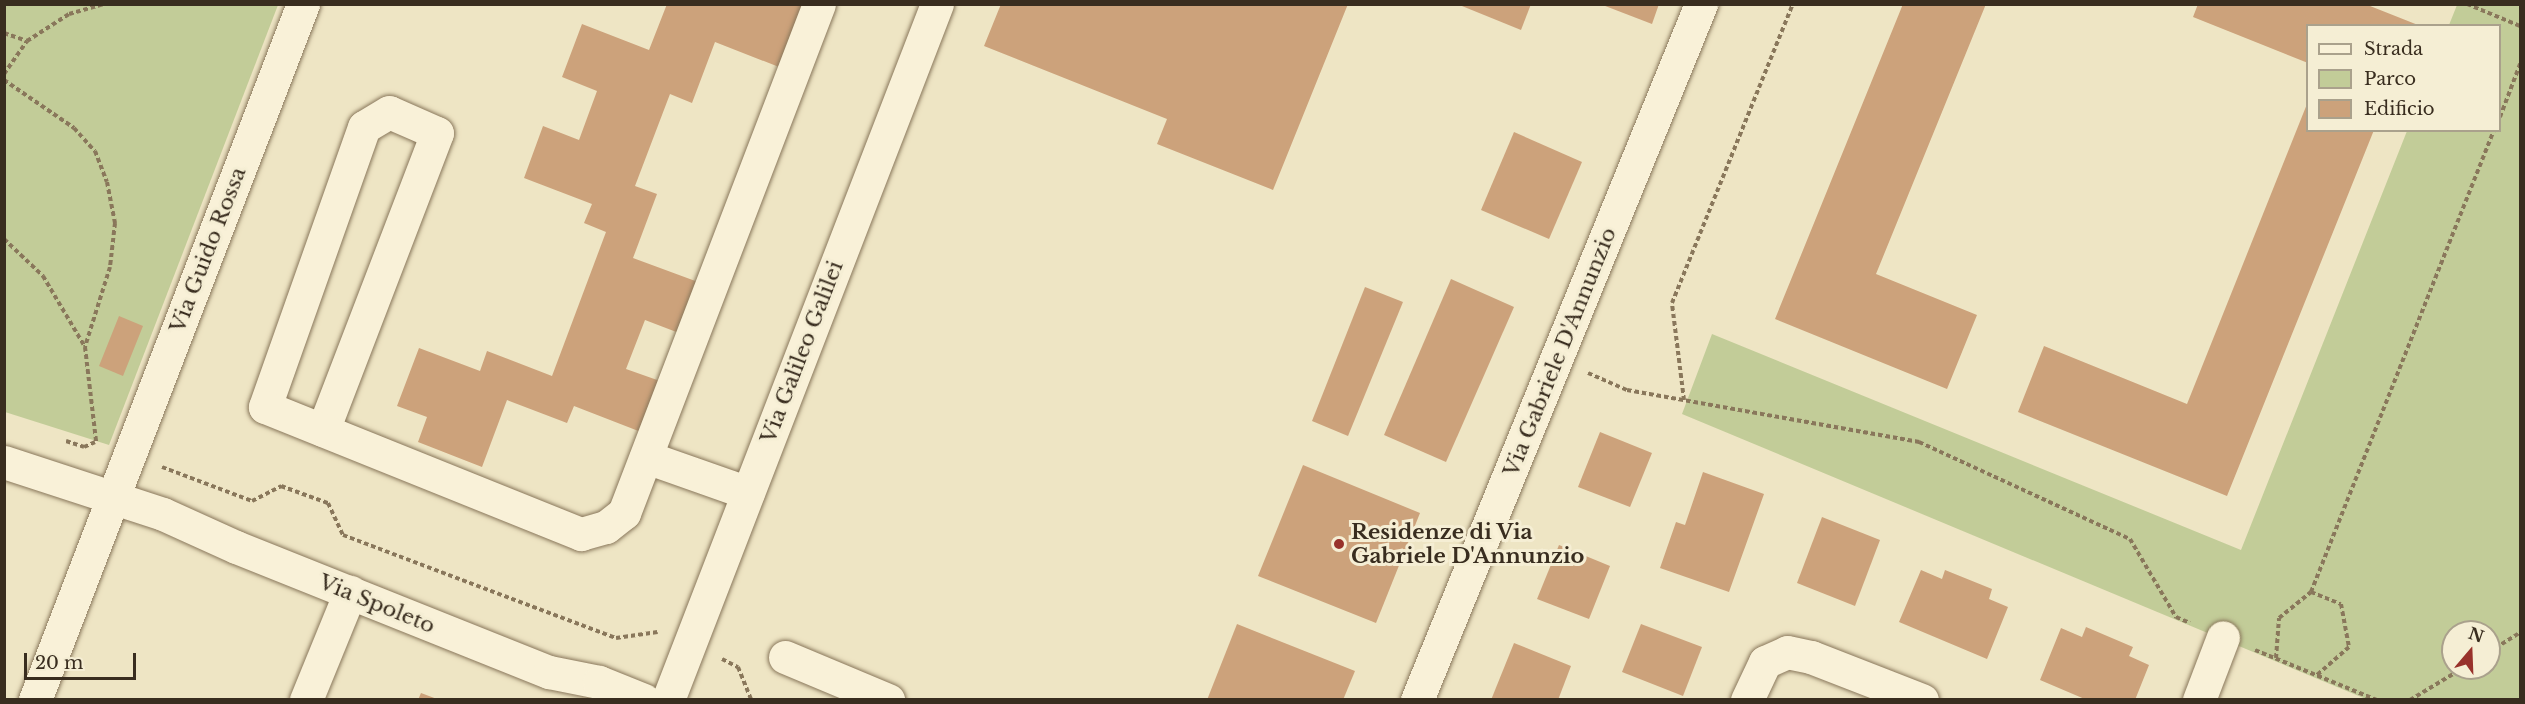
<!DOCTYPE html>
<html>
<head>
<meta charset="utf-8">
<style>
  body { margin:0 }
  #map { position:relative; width:2525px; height:704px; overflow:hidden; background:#eee5c4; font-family:"Libre Baskerville",serif }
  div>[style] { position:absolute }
  .green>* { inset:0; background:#c2cc98 }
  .building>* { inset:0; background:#cca27b }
  .path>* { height:4px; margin-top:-2px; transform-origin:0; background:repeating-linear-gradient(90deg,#89775b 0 4.5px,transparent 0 7.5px) }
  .roads { filter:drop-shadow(0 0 2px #89775b) drop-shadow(0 0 2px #89775b) }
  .minor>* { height:33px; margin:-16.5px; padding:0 16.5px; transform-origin:16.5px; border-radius:16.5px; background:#f9f1d8 }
  .dots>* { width:16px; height:16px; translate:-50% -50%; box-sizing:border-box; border:3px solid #f5eed4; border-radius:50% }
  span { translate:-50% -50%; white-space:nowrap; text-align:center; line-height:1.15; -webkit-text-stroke:6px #f5eed4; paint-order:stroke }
  .street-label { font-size:21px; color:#392d1f }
  .poi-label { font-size:21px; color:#392d1f; font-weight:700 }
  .left { translate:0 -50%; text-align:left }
  .frame { position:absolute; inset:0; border:6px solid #392d1f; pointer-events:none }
  .legend { position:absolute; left:2306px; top:24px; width:195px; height:108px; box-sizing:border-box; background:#f5eed4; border:2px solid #aaa18c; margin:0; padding:8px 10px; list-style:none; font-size:18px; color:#392d1f }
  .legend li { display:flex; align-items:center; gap:12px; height:30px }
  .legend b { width:30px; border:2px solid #aaa18c }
  .north { position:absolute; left:2441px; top:620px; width:60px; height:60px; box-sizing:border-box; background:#f5eed4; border:2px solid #aaa18c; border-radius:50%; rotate:19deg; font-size:16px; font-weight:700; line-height:24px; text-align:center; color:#392d1f }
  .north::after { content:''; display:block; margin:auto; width:21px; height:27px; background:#98322b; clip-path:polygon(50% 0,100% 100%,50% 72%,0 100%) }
  .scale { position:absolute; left:24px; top:653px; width:112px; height:27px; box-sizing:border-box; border:3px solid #392d1f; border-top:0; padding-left:8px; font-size:18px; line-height:21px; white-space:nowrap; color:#392d1f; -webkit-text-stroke:4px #f5eed4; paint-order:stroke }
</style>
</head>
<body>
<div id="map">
  <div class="green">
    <i style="clip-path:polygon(5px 5px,278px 5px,109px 445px,5px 412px)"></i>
    <i style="clip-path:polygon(evenodd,2457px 5px,2520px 5px,2520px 699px,2366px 699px,1682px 414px,1712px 334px,2241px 550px,2407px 131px,2500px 130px,2500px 26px,2449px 25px,2457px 5px,2453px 632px,2489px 632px,2489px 668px,2453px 668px,2453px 632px)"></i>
  </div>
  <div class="building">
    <i style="clip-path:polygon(667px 4px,803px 4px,779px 67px,715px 42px,692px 103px,670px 94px,635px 186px,657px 194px,633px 258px,698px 282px,679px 333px,645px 320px,626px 369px,660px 381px,641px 432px,574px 406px,567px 423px,507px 400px,482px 467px,418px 442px,427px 417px,397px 406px,419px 348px,480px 371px,487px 351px,552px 376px,606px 232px,584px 223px,592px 204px,524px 178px,543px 126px,579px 140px,597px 91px,562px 77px,582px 24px,649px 50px)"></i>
    <i style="clip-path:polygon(1001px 4px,1348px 4px,1273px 190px,1157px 144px,1167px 119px,984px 46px)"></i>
    <i style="clip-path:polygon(1457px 4px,1531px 4px,1521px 30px)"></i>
    <i style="clip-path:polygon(1600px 4px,1659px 4px,1652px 24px)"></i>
    <i style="clip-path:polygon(1903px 4px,1986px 4px,1876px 274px,1977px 315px,1947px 389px,1775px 319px)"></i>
    <i style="clip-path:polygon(2198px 4px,2365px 4px,2418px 25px,2308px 26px,2308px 63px,2193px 17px)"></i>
    <i style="clip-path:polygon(2307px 104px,2308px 130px,2374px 130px,2227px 496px,2018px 412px,2044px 346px,2187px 404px)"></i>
    <i style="clip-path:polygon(1514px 132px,1582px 162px,1549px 239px,1481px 210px)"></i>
    <i style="clip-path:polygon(1451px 279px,1514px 307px,1446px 462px,1384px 435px)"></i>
    <i style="clip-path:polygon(1365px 287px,1403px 302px,1348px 436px,1312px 421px)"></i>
    <i style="clip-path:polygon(119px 316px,143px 326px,123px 376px,99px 366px)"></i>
    <i style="clip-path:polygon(1600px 432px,1652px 453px,1630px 507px,1578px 487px)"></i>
    <i style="clip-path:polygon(1303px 465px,1420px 513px,1376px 623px,1258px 576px)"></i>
    <i style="clip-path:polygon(1703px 472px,1764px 494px,1729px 592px,1660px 568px,1676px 522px,1685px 525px)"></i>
    <i style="clip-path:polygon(1822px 517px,1880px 540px,1855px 606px,1797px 583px)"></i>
    <i style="clip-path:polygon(1559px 545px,1610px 566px,1589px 619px,1537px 599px)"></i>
    <i style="clip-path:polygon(1921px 570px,1942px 579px,1945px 570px,1992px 589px,1989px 599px,2008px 607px,1987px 659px,1899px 622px)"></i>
    <i style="clip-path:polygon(1237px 624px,1355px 671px,1343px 700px,1207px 700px)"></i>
    <i style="clip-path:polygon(1641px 624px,1702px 647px,1683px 696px,1622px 672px)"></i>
    <i style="clip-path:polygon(2086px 627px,2133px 647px,2129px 656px,2149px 665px,2135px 700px,2087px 700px,2040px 680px,2061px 628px,2082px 637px)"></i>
    <i style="clip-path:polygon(1514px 643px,1571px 666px,1558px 700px,1491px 700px)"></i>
    <i style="clip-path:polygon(421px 693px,437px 699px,437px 700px,418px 700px)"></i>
  </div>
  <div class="path">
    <i style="left:2467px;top:4px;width:57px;rotate:22.5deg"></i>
    <i style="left:4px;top:33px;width:24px;rotate:19deg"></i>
    <i style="left:4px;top:74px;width:40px;rotate:-55.1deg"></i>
    <i style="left:27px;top:41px;width:50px;rotate:-32.7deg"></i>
    <i style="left:69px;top:14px;width:37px;rotate:-16deg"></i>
    <i style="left:4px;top:80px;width:85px;rotate:34.4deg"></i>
    <i style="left:74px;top:128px;width:31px;rotate:48deg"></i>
    <i style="left:95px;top:151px;width:33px;rotate:69deg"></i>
    <i style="left:107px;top:182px;width:42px;rotate:79deg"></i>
    <i style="left:115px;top:223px;width:44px;rotate:96.5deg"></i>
    <i style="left:110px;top:267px;width:84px;rotate:107.4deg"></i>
    <i style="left:85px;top:347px;width:95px;rotate:83.3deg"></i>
    <i style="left:2500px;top:117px;width:57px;rotate:-69.3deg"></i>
    <i style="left:4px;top:239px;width:54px;rotate:43.5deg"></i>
    <i style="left:43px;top:276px;width:82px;rotate:59.4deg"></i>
    <i style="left:1588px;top:373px;width:43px;rotate:23.6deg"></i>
    <i style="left:1627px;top:390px;width:297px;rotate:10.1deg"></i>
    <i style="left:1919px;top:442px;width:232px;rotate:24.7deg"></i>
    <i style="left:2130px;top:539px;width:91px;rotate:59.5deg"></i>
    <i style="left:2176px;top:617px;width:15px;rotate:23deg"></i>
    <i style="left:1684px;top:400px;width:98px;rotate:-97.1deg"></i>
    <i style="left:1672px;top:303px;width:323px;rotate:-68deg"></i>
    <i style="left:66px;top:441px;width:19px;rotate:18deg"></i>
    <i style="left:84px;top:447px;width:12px;rotate:-24deg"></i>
    <i style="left:162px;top:467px;width:96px;rotate:20.7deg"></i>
    <i style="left:252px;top:501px;width:33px;rotate:-27deg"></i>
    <i style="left:281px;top:486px;width:50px;rotate:19.9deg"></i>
    <i style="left:328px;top:503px;width:35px;rotate:65deg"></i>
    <i style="left:343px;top:535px;width:292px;rotate:20.7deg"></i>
    <i style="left:616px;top:638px;width:42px;rotate:-8.1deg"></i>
    <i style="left:2311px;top:592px;width:497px;rotate:-68.4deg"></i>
    <i style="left:2255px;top:650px;width:132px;rotate:22.3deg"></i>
    <i style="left:2489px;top:652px;width:36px;rotate:-32deg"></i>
    <i style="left:2276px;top:658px;width:40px;rotate:-85.7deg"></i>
    <i style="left:2279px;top:618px;width:41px;rotate:-39.1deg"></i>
    <i style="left:2311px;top:592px;width:32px;rotate:22deg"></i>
    <i style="left:2341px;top:604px;width:44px;rotate:79.5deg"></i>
    <i style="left:2349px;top:647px;width:43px;rotate:138.8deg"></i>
    <i style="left:722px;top:659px;width:18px;rotate:27deg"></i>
    <i style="left:738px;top:667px;width:35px;rotate:68deg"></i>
    <i style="left:2410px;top:700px;width:62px;rotate:-31.1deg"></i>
  </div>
  <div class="roads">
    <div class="minor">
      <i style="left:323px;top:430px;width:318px;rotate:-69deg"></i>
      <i style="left:437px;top:133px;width:52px;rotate:-156.4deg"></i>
      <i style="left:389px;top:112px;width:29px;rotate:149deg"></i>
      <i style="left:364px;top:127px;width:297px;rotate:109.5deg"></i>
      <i style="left:265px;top:407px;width:341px;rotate:21.9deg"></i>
      <i style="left:581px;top:534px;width:26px;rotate:-16deg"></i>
      <i style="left:606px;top:527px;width:23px;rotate:-38deg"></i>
      <i style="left:624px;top:513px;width:545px;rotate:-69.04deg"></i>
      <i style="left:646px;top:457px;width:108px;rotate:19.4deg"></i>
      <i style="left:4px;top:462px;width:167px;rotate:18.1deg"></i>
      <i style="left:163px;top:514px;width:80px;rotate:24.3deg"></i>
      <i style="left:236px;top:547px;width:337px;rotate:21.8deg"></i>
      <i style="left:549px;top:672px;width:51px;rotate:11.3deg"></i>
      <i style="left:599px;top:682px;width:48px;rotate:21.8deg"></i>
      <i style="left:785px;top:657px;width:112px;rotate:22.7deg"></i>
      <i style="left:35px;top:700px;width:746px;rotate:-68.94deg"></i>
      <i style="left:306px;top:700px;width:117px;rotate:-67.8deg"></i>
      <i style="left:668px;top:700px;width:746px;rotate:-68.87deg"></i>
      <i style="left:1417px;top:700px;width:752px;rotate:-67.8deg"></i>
      <i style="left:1747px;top:700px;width:42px;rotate:-64.7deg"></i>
      <i style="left:1765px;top:662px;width:24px;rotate:-24deg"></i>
      <i style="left:1787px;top:652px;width:25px;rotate:12deg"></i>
      <i style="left:1811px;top:657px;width:119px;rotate:21.2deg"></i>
      <i style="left:2199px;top:700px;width:67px;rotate:-69.1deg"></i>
    </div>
  </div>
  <div class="dots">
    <i style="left:1339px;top:544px;background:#98322b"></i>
  </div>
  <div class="street-label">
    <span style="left:208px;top:250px;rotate:-69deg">Via Guido Rossa</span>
    <span style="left:802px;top:352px;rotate:-69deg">Via Galileo Galilei</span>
    <span style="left:1560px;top:352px;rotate:-68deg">Via Gabriele D'Annunzio</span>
    <span style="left:377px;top:604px;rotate:22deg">Via Spoleto</span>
  </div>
  <div class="poi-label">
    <span class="left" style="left:1351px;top:544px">Residenze di Via<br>Gabriele D'Annunzio</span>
  </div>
  <div class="frame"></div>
  <ul class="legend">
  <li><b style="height:8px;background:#f9f1d8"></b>Strada</li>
  <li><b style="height:16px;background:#c2cc98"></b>Parco</li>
  <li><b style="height:16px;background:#cca27b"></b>Edificio</li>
  </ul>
  <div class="north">N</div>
  <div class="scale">20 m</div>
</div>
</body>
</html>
